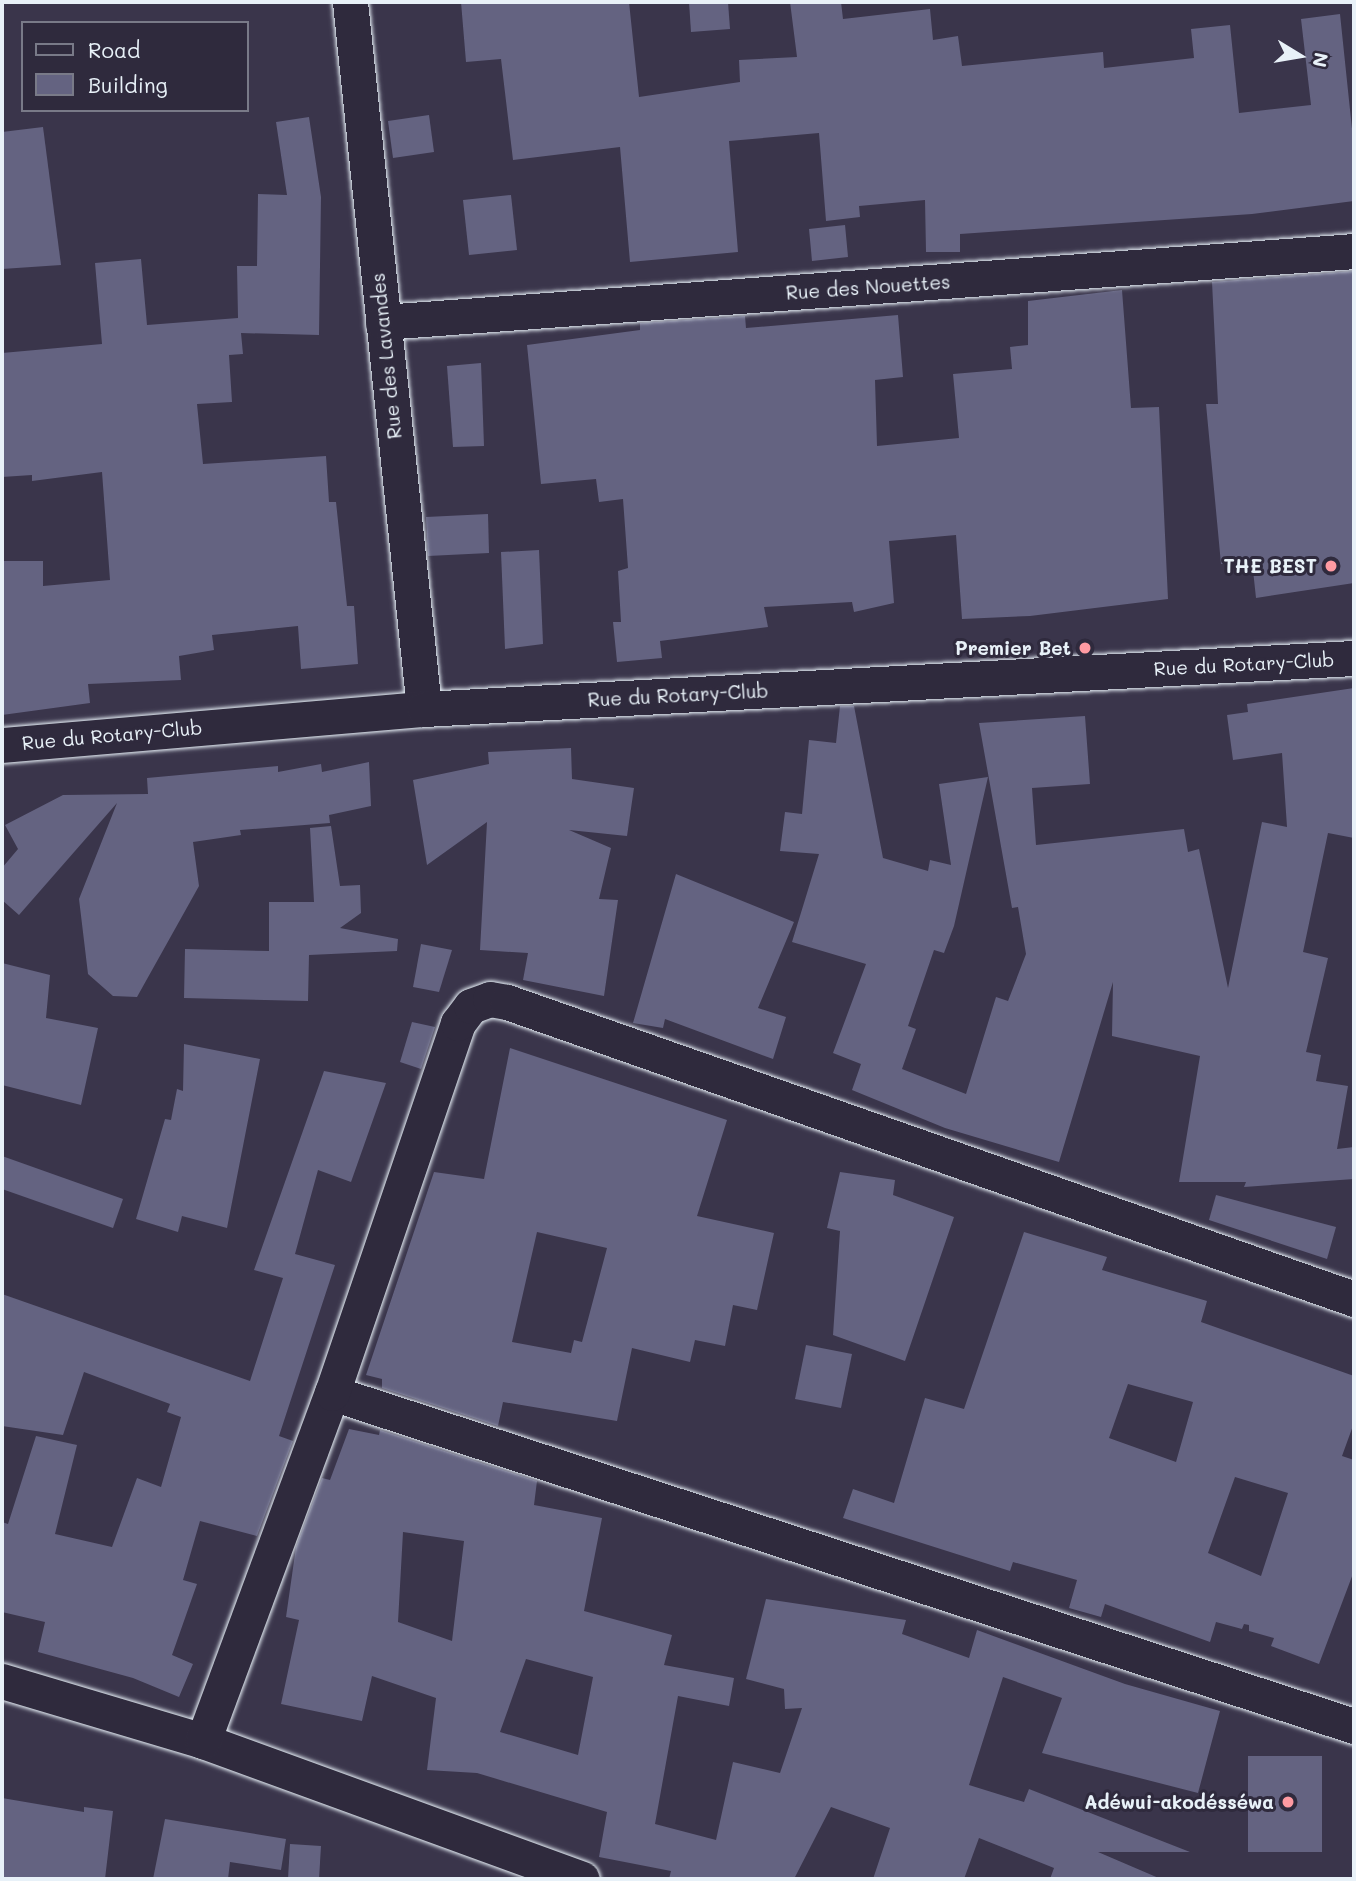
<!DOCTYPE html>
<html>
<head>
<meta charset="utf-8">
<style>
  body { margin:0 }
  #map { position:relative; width:1356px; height:1881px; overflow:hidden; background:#3a354b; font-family:Mali,sans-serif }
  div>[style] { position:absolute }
  .building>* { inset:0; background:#646381 }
  .roads { filter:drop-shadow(0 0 2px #e8f1f8) drop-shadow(0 0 2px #e8f1f8) }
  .street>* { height:35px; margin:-17.5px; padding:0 17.5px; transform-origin:17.5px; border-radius:17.5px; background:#2f2a3d }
  .dots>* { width:19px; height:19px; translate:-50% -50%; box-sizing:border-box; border:4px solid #2f2a3d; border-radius:50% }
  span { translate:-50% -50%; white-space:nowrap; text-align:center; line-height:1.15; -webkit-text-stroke:6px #2f2a3d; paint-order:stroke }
  .street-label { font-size:19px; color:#e8f1f8 }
  .poi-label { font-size:19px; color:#e8f1f8; font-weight:700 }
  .right { translate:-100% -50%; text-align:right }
  .frame { position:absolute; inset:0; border:4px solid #e8f1f8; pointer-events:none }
  .legend { position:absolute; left:21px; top:21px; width:228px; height:91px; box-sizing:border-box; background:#2f2a3d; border:2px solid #797a88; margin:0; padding:9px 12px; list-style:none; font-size:21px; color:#e8f1f8 }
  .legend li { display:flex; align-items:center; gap:14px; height:35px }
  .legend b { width:35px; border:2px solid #797a88 }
  .north { position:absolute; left:1265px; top:21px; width:70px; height:70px; -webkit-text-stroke:5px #2f2a3d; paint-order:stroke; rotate:101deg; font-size:19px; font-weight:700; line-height:28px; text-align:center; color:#e8f1f8 }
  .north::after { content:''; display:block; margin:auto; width:24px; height:32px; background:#e8f1f8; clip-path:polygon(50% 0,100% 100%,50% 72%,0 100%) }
</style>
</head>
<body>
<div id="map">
  <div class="building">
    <i style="clip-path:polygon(461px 2px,629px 2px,639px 97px,740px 82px,739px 60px,797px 57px,790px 2px,841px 2px,843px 19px,930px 9px,933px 40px,958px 36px,962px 66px,1103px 52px,1104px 68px,1194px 58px,1191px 29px,1230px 25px,1239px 113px,1311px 105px,1301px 19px,1340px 14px,1354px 148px,1354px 201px,1252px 214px,960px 234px,960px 252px,926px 252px,925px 200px,859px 206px,860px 217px,826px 221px,819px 133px,729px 141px,738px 252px,630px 262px,620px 147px,513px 160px,501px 59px,466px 62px)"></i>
    <i style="clip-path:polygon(689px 2px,728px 2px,730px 29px,691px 32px)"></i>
    <i style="clip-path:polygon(429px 115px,434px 152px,393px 158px,388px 121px)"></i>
    <i style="clip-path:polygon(309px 117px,321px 197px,319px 335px,241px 333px,243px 354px,229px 355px,232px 402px,197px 404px,203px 464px,326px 456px,329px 502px,336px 502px,347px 606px,354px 606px,358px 664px,301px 669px,298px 626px,212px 635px,214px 650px,179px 656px,181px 680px,88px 684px,90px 703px,2px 715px,2px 561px,43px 561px,43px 586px,110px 580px,102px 472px,32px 481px,32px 475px,2px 477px,2px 353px,102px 344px,95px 263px,141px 259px,147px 325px,238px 318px,237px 266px,257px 266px,258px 194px,287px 195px,276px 122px)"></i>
    <i style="clip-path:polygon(43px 127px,61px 265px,2px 269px,2px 132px)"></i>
    <i style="clip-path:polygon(511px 195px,517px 250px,469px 255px,463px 200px)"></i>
    <i style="clip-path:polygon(845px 225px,848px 257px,812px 261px,809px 229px)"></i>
    <i style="clip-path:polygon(1354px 271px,1354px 583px,1256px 598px,1252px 561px,1221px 564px,1206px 404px,1218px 404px,1212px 282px)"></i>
    <i style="clip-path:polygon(1122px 290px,1131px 408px,1159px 407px,1168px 599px,1030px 616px,962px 619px,956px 535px,889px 541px,894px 603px,854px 612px,852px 602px,764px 607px,768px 627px,660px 641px,662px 658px,617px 662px,613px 622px,621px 622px,618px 571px,628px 568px,623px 499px,599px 502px,596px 479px,541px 484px,527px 345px,640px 330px,640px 323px,745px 316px,746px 328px,898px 315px,903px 377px,875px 380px,877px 446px,959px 438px,953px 374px,1012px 369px,1010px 347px,1028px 345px,1028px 301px)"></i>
    <i style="clip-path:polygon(481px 363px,484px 446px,453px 447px,447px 366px)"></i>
    <i style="clip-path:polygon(488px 514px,489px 553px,428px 556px,426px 517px)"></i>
    <i style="clip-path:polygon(539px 550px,543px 644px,505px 649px,501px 552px)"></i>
    <i style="clip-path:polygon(1354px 688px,1354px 838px,1328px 833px,1303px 952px,1328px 958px,1306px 1052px,1321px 1055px,1316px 1081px,1348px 1086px,1337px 1149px,1354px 1147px,1354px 1179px,1244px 1187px,1246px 1182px,1179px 1182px,1200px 1056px,1112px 1036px,1113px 982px,1059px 1162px,945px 1128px,852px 1090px,861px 1064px,833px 1053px,866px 964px,792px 942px,819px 854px,780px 851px,785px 812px,802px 814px,809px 740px,836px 743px,840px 706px,854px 706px,883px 858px,928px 871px,930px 860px,951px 865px,939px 784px,988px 777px,954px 926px,944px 953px,934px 950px,908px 1026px,916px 1029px,902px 1069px,966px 1094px,996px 997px,1008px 1001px,1026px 954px,1018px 907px,1012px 908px,979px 723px,1085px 716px,1090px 784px,1032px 788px,1036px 845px,1184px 829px,1188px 852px,1199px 849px,1228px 988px,1262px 822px,1287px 827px,1282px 753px,1233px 760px,1227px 715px,1248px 712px,1247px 704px)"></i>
    <i style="clip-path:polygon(571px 748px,572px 779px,634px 788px,627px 836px,569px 830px,611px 848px,599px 899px,618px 900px,604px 996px,523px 980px,528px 953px,480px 950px,487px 822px,427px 865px,413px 780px,489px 764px,488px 752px)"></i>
    <i style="clip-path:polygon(369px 762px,371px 806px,329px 815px,330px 823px,240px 830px,241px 835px,193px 842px,199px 886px,137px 997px,113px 996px,88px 974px,79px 899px,117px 803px,19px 915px,2px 900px,2px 868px,18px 849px,5px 825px,63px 795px,148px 794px,147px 778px,278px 766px,278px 772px,321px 764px,322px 772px)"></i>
    <i style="clip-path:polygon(331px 826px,340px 886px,360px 885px,361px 913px,340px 928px,398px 939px,397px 951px,309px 955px,308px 1001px,184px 998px,185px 949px,269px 951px,269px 902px,314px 902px,310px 828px)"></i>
    <i style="clip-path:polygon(676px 874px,794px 922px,758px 1008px,786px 1017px,773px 1059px,665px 1019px,663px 1028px,633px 1023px)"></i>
    <i style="clip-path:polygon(421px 944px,452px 950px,439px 992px,413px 987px)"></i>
    <i style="clip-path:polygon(2px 963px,50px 975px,46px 1018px,98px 1028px,81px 1105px,2px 1085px)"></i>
    <i style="clip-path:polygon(412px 1022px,435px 1027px,421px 1069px,400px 1062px)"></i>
    <i style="clip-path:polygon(184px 1044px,260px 1059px,227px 1228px,182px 1216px,178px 1232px,136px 1219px,165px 1119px,171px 1120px,177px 1089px,183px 1091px)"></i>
    <i style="clip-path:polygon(evenodd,510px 1048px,727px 1120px,697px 1216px,774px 1233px,757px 1310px,733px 1305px,725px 1346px,695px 1340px,690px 1362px,632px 1348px,617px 1421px,503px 1402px,498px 1426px,382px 1388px,382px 1379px,366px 1375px,434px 1172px,484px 1179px,510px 1048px,537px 1232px,607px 1248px,582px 1342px,574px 1340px,571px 1353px,512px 1342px,537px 1232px)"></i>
    <i style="clip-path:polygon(324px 1071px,386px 1083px,351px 1182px,318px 1170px,295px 1254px,335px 1265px,279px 1436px,293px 1441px,257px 1536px,200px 1521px,183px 1580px,197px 1584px,172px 1655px,193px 1664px,179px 1697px,133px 1678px,38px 1652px,45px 1622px,2px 1612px,2px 1522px,8px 1524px,36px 1436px,77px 1445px,55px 1534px,112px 1547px,137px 1478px,161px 1487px,181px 1417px,167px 1412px,170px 1404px,84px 1372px,63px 1435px,2px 1426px,2px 1294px,250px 1381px,283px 1278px,254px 1270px)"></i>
    <i style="clip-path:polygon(2px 1156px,123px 1199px,113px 1228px,2px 1189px)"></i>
    <i style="clip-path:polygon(840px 1172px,895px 1180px,893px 1195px,954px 1217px,905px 1361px,833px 1335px,840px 1231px,827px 1228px)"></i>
    <i style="clip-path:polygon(1216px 1195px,1336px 1227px,1327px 1259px,1209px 1220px)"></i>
    <i style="clip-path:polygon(evenodd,1024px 1232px,1107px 1257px,1102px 1270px,1207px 1301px,1201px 1322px,1354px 1376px,1354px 1423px,1342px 1456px,1354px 1460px,1354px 1571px,1319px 1664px,1271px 1646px,1274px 1638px,1249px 1631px,1249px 1625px,1244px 1624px,1242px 1629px,1216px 1622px,1210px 1642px,1105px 1604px,1101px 1617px,1069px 1608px,1077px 1580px,1013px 1562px,1010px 1571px,843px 1518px,853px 1489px,894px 1503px,925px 1398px,964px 1409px,1024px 1232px,1128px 1384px,1193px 1402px,1176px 1462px,1109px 1438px,1128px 1384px,1024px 1232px,1235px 1477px,1288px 1493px,1261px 1576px,1208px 1553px,1235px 1477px)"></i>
    <i style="clip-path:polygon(806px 1345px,852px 1354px,841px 1408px,795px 1399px)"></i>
    <i style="clip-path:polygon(evenodd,349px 1429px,379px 1435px,380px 1430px,537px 1481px,534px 1505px,602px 1518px,584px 1611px,672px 1635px,664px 1665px,734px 1678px,729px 1706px,678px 1696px,655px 1824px,716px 1840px,733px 1762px,780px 1773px,802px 1708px,785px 1709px,784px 1689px,746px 1679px,766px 1599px,906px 1620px,902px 1634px,969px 1658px,977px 1630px,1125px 1684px,1220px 1711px,1198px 1793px,1042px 1753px,1062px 1698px,1003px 1677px,969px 1785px,1024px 1802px,1029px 1789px,1190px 1852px,1098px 1852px,1161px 1879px,1050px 1879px,1054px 1868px,979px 1838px,964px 1879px,873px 1879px,890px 1828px,831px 1807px,794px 1879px,669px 1879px,671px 1871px,599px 1857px,607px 1812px,477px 1773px,427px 1770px,436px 1698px,372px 1676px,362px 1721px,281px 1704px,299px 1620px,286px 1617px,296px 1547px,322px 1478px,330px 1480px,349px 1429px,403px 1532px,464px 1541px,452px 1641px,398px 1622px,403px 1532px,349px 1429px,526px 1659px,593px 1677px,578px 1755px,500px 1732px,526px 1659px)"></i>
    <i style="clip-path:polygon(1248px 1756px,1322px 1756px,1322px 1852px,1248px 1852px)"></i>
    <i style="clip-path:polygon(2px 1798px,84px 1812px,84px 1807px,113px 1811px,105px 1879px,2px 1879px)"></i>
    <i style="clip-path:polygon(165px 1819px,286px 1839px,281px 1870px,230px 1862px,228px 1879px,153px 1879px)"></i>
    <i style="clip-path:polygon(290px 1844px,321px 1846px,319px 1879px,288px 1879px)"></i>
  </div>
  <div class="roads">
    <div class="street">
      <i style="left:350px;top:2px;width:711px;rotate:84.02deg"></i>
      <i style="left:383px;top:322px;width:974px;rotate:-4.18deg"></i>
      <i style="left:2px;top:745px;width:424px;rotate:-4.9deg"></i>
      <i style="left:424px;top:709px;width:931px;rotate:-3.14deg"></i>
      <i style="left:332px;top:1393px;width:1075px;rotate:18.05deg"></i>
      <i style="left:2px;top:1681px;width:210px;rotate:16.6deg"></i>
      <i style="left:203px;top:1741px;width:403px;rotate:20deg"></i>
      <i style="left:203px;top:1741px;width:371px;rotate:-69.7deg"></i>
      <i style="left:332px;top:1393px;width:391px;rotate:-71.2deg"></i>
      <i style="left:458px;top:1023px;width:21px;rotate:-53deg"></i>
      <i style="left:471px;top:1006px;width:20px;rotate:-20deg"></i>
      <i style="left:490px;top:999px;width:17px;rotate:10deg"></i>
      <i style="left:507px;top:1002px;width:898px;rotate:19.32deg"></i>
    </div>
  </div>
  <div class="dots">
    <i style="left:1331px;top:566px;background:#ff9aa2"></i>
    <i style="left:1085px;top:648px;background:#ff9aa2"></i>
    <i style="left:1288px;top:1802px;background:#ff9aa2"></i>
  </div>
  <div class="street-label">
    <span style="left:868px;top:287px;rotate:-4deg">Rue des Nouettes</span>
    <span style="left:386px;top:356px;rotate:-96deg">Rue des Lavandes</span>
    <span style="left:1244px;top:664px;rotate:-3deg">Rue du Rotary-Club</span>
    <span style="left:678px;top:695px;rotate:-3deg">Rue du Rotary-Club</span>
    <span style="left:112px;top:735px;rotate:-5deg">Rue du Rotary-Club</span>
  </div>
  <div class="poi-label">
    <span class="right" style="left:1317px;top:566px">THE BEST</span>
    <span class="right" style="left:1071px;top:648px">Premier Bet</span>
    <span class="right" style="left:1274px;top:1802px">Adéwui-akodésséwa</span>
  </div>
  <div class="frame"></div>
  <ul class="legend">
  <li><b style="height:9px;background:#2f2a3d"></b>Road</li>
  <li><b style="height:19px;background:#646381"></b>Building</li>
  </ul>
  <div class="north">N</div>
</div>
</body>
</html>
